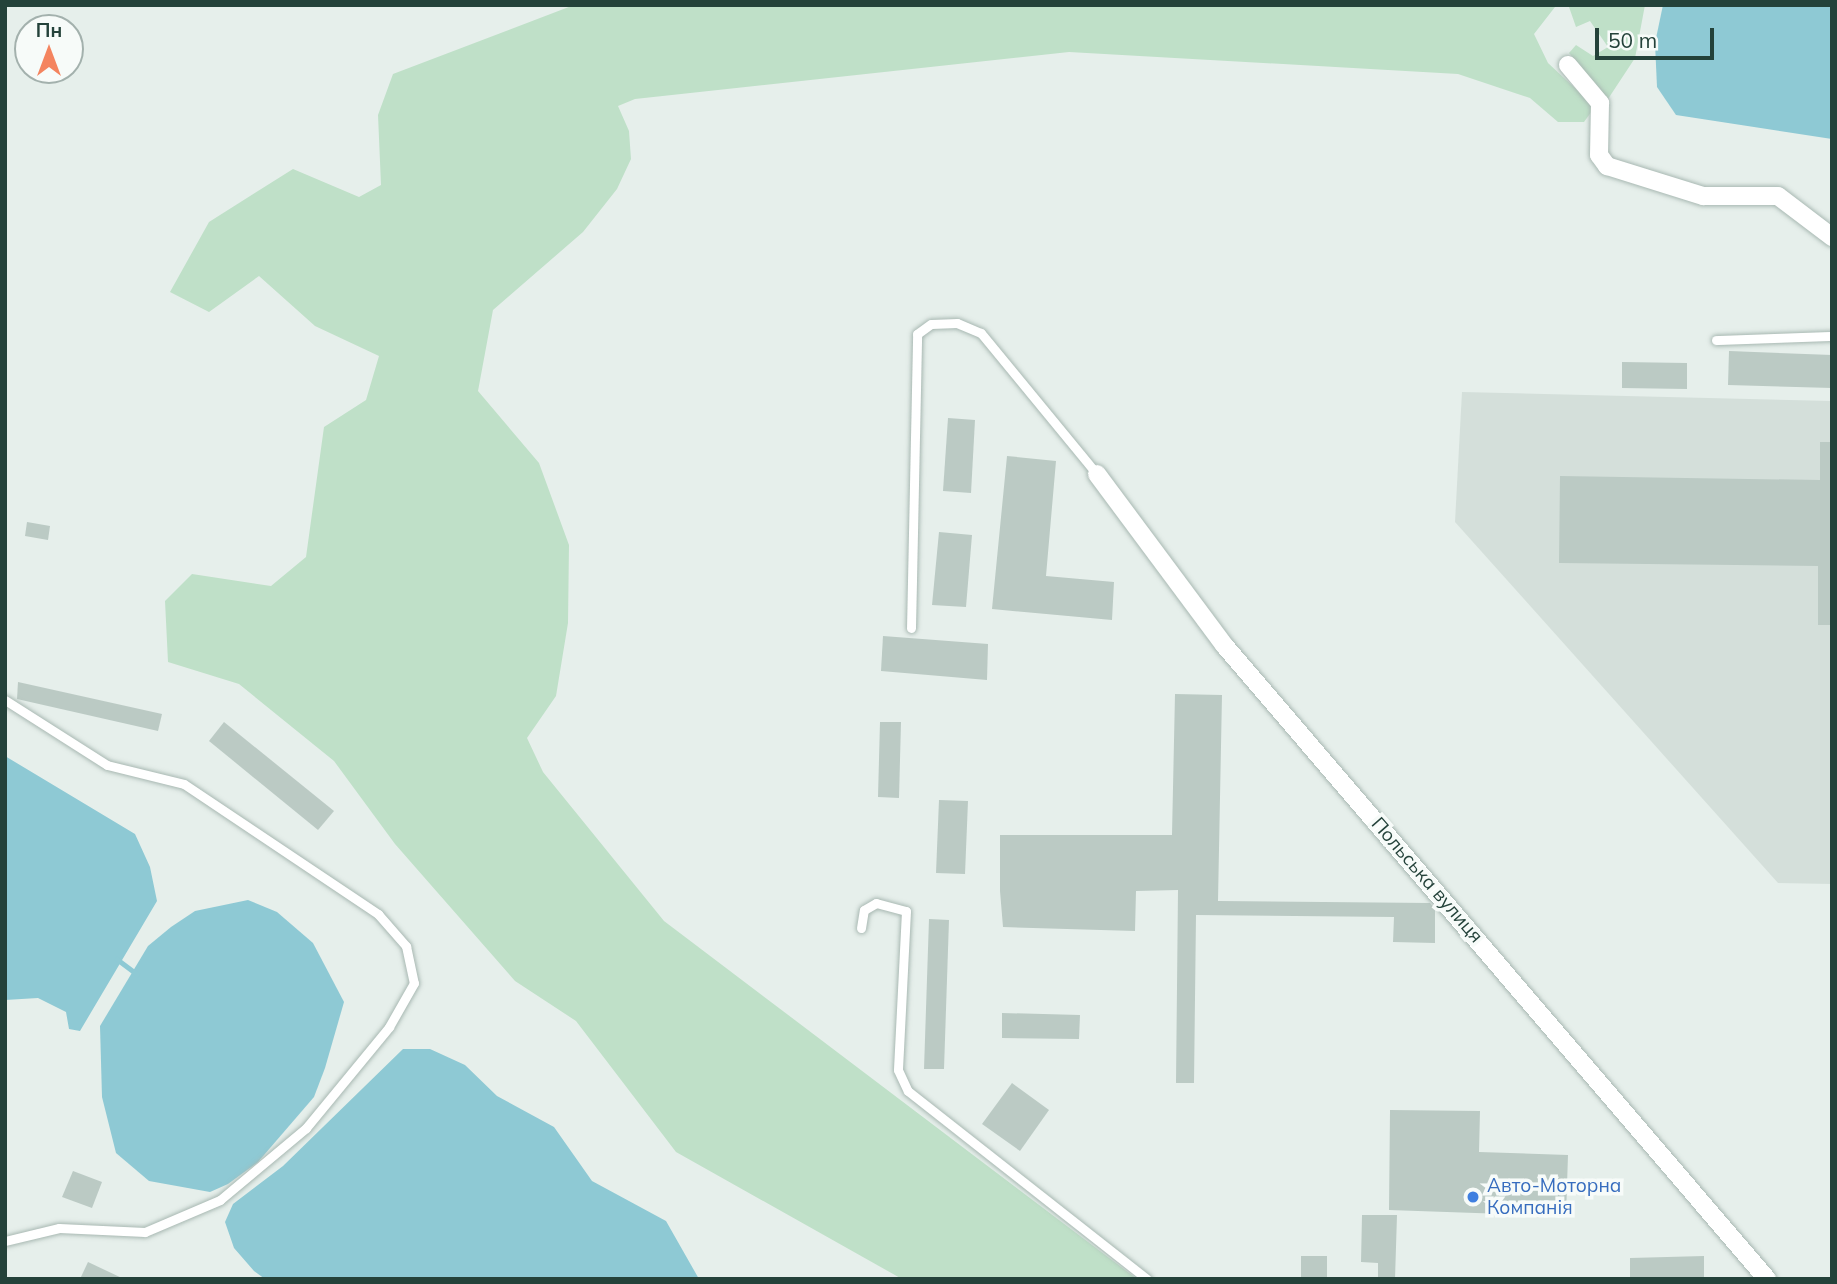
<!DOCTYPE html>
<html>
<head>
<meta charset="utf-8">
<style>
  body { margin:0 }
  #map { position:relative; width:1837px; height:1284px; overflow:hidden; background:#e6efeb; font-family:Mulish,sans-serif }
  div>[style] { position:absolute }
  .built>* { inset:0; background:#d4dfda }
  .green>* { inset:0; background:#bfe0c8 }
  .water>* { inset:0; background:#8ec9d4 }
  .stream>* { height:4.5px; margin:-2.25px; padding:0 2.25px; transform-origin:2.25px; border-radius:2.25px; background:#8ec9d4 }
  .building>* { inset:0; background:#bbcac4 }
  .roads { filter:drop-shadow(0 0 2px #a8b8b2) drop-shadow(0 0 2px #a8b8b2) }
  .service>* { height:9px; margin:-4.5px; padding:0 4.5px; transform-origin:4.5px; border-radius:4.5px; background:#fff }
  .minor>* { height:18px; margin:-9px; padding:0 9px; transform-origin:9px; border-radius:9px; background:#fff }
  .dots>* { width:19px; height:19px; translate:-50% -50%; box-sizing:border-box; border:4px solid #f7fbf9; border-radius:50% }
  span { translate:-50% -50%; white-space:nowrap; text-align:center; line-height:1.15; -webkit-text-stroke:7px #f7fbf9; paint-order:stroke }
  .street-label { font-size:19px; color:#24423a }
  .shop-label { font-size:19px; color:#366cbe }
  .left { translate:0 -50%; text-align:left }
  .frame { position:absolute; inset:0; border:7px solid #24423a; pointer-events:none }
  .north { position:absolute; left:14px; top:14px; width:70px; height:70px; box-sizing:border-box; background:#f7fbf9; border:2px solid #a3b1ad; border-radius:50%; rotate:0deg; font-size:19px; font-weight:700; line-height:28px; text-align:center; color:#24423a }
  .north::after { content:''; display:block; margin:auto; width:24px; height:32px; background:#f4845f; clip-path:polygon(50% 0,100% 100%,50% 72%,0 100%) }
  .scale { position:absolute; left:1595px; top:28px; width:119px; height:32px; box-sizing:border-box; border:4px solid #24423a; border-top:0; padding-left:9px; font-size:21px; line-height:24px; white-space:nowrap; color:#24423a; -webkit-text-stroke:5px #f7fbf9; paint-order:stroke }
</style>
</head>
<body>
<div id="map">
  <div class="built">
    <i style="clip-path:polygon(1462px 392px,1832px 401px,1832px 884px,1778px 883px,1455px 522px)"></i>
  </div>
  <div class="green">
    <i style="clip-path:polygon(574px 5px,1645px 5px,1635px 58px,1608px 99px,1569px 53px,1576px 45px,1593px 56px,1608px 47px,1590px 21px,1576px 27px,1569px 7px,1555px 7px,1534px 34px,1548px 63px,1595px 107px,1584px 122px,1558px 122px,1530px 98px,1458px 74px,1069px 52px,635px 99px,618px 106px,629px 131px,631px 159px,617px 189px,583px 232px,493px 310px,478px 391px,539px 463px,569px 545px,568px 623px,556px 696px,527px 738px,543px 772px,664px 921px,1137px 1279px,902px 1279px,676px 1152px,576px 1021px,515px 981px,395px 844px,334px 761px,239px 684px,168px 662px,165px 601px,192px 574px,271px 586px,306px 557px,324px 427px,366px 400px,379px 356px,315px 326px,259px 276px,209px 312px,170px 292px,209px 222px,293px 169px,359px 197px,381px 185px,378px 115px,393px 74px)"></i>
  </div>
  <div class="water">
    <i style="clip-path:polygon(1663px 5px,1832px 5px,1832px 139px,1676px 115px,1657px 87px,1655px 43px)"></i>
    <i style="clip-path:polygon(5px 756px,135px 834px,150px 867px,157px 901px,80px 1031px,69px 1029px,66px 1012px,38px 998px,5px 1000px)"></i>
    <i style="clip-path:polygon(248px 900px,277px 912px,313px 943px,344px 1002px,325px 1068px,314px 1097px,258px 1162px,228px 1184px,210px 1192px,149px 1181px,116px 1153px,102px 1097px,100px 1026px,148px 946px,171px 927px,195px 911px)"></i>
    <i style="clip-path:polygon(403px 1049px,430px 1049px,465px 1065px,497px 1096px,554px 1127px,592px 1181px,666px 1221px,699px 1279px,265px 1279px,254px 1271px,234px 1248px,225px 1222px,233px 1204px,283px 1166px)"></i>
  </div>
  <div class="stream">
    <i style="left:117px;top:959px;width:25px;rotate:37deg"></i>
  </div>
  <div class="building">
    <i style="clip-path:polygon(1729px 351px,1832px 355px,1832px 388px,1728px 385px)"></i>
    <i style="clip-path:polygon(1622px 362px,1687px 363px,1687px 389px,1622px 388px)"></i>
    <i style="clip-path:polygon(948px 418px,975px 420px,971px 493px,943px 491px)"></i>
    <i style="clip-path:polygon(1820px 442px,1832px 442px,1832px 625px,1818px 625px,1818px 566px,1559px 563px,1560px 476px,1820px 480px)"></i>
    <i style="clip-path:polygon(1007px 456px,1056px 461px,1046px 576px,1114px 582px,1112px 620px,992px 609px)"></i>
    <i style="clip-path:polygon(27px 522px,50px 526px,48px 540px,25px 536px)"></i>
    <i style="clip-path:polygon(939px 532px,972px 535px,966px 607px,932px 605px)"></i>
    <i style="clip-path:polygon(883px 636px,988px 644px,987px 680px,881px 671px)"></i>
    <i style="clip-path:polygon(18px 682px,162px 714px,158px 731px,17px 699px)"></i>
    <i style="clip-path:polygon(1175px 694px,1222px 695px,1218px 901px,1430px 903px,1435px 909px,1435px 943px,1393px 942px,1394px 917px,1196px 915px,1194px 1083px,1176px 1083px,1178px 890px,1136px 891px,1135px 931px,1003px 927px,1000px 891px,1000px 835px,1172px 835px)"></i>
    <i style="clip-path:polygon(224px 722px,334px 811px,318px 830px,209px 741px)"></i>
    <i style="clip-path:polygon(880px 722px,901px 722px,899px 798px,878px 797px)"></i>
    <i style="clip-path:polygon(939px 800px,968px 801px,965px 874px,936px 873px)"></i>
    <i style="clip-path:polygon(929px 919px,949px 920px,944px 1069px,924px 1069px)"></i>
    <i style="clip-path:polygon(1002px 1013px,1080px 1015px,1079px 1039px,1002px 1038px)"></i>
    <i style="clip-path:polygon(1012px 1083px,1049px 1110px,1020px 1151px,982px 1124px)"></i>
    <i style="clip-path:polygon(1390px 1110px,1480px 1111px,1479px 1152px,1568px 1155px,1566px 1216px,1389px 1210px)"></i>
    <i style="clip-path:polygon(73px 1171px,102px 1182px,92px 1208px,62px 1197px)"></i>
    <i style="clip-path:polygon(1362px 1215px,1397px 1215px,1395px 1279px,1378px 1279px,1378px 1263px,1361px 1262px)"></i>
    <i style="clip-path:polygon(1301px 1256px,1327px 1256px,1327px 1279px,1301px 1279px)"></i>
    <i style="clip-path:polygon(1704px 1256px,1704px 1279px,1630px 1279px,1630px 1258px)"></i>
    <i style="clip-path:polygon(88px 1262px,124px 1279px,80px 1279px)"></i>
  </div>
  <div class="roads">
    <div class="service">
      <i style="left:1716px;top:340px;width:116px;rotate:-2deg"></i>
      <i style="left:911px;top:628px;width:294px;rotate:-88.8deg"></i>
      <i style="left:917px;top:334px;width:17px;rotate:-36deg"></i>
      <i style="left:931px;top:324px;width:26px;rotate:-2deg"></i>
      <i style="left:957px;top:323px;width:26px;rotate:23deg"></i>
      <i style="left:981px;top:333px;width:183px;rotate:50.6deg"></i>
      <i style="left:5px;top:700px;width:121px;rotate:32.5deg"></i>
      <i style="left:107px;top:765px;width:79px;rotate:13.9deg"></i>
      <i style="left:184px;top:784px;width:234px;rotate:33.8deg"></i>
      <i style="left:378px;top:914px;width:43px;rotate:48.8deg"></i>
      <i style="left:406px;top:946px;width:38px;rotate:78deg"></i>
      <i style="left:414px;top:983px;width:51px;rotate:119.6deg"></i>
      <i style="left:389px;top:1027px;width:131px;rotate:129.4deg"></i>
      <i style="left:306px;top:1128px;width:112px;rotate:140.1deg"></i>
      <i style="left:220px;top:1200px;width:82px;rotate:156.9deg"></i>
      <i style="left:145px;top:1232px;width:86px;rotate:-177.3deg"></i>
      <i style="left:59px;top:1228px;width:56px;rotate:166.5deg"></i>
      <i style="left:861px;top:928px;width:18px;rotate:-81deg"></i>
      <i style="left:864px;top:910px;width:14px;rotate:-30deg"></i>
      <i style="left:876px;top:903px;width:31px;rotate:15deg"></i>
      <i style="left:906px;top:911px;width:159px;rotate:92.9deg"></i>
      <i style="left:898px;top:1070px;width:23px;rotate:65deg"></i>
      <i style="left:908px;top:1091px;width:304px;rotate:38.2deg"></i>
    </div>
    <div class="minor">
      <i style="left:1568px;top:65px;width:50px;rotate:49.9deg"></i>
      <i style="left:1600px;top:103px;width:52px;rotate:91.1deg"></i>
      <i style="left:1599px;top:155px;width:14px;rotate:54deg"></i>
      <i style="left:1607px;top:166px;width:101px;rotate:17.4deg"></i>
      <i style="left:1703px;top:196px;width:75px"></i>
      <i style="left:1778px;top:196px;width:68px;rotate:37.2deg"></i>
      <i style="left:1097px;top:474px;width:213px;rotate:53.4deg"></i>
      <i style="left:1224px;top:645px;width:835px;rotate:49.42deg"></i>
    </div>
  </div>
  <div class="dots">
    <i style="left:1473px;top:1197px;background:#3f7fe0"></i>
  </div>
  <div class="street-label">
    <span style="left:1427px;top:880px;rotate:49deg">Польська вулиця</span>
  </div>
  <div class="shop-label">
    <span class="left" style="left:1487px;top:1197px">Авто-Моторна<br>Компанія</span>
  </div>
  <div class="frame"></div>
  <div class="north">Пн</div>
  <div class="scale">50 m</div>
</div>
</body>
</html>
